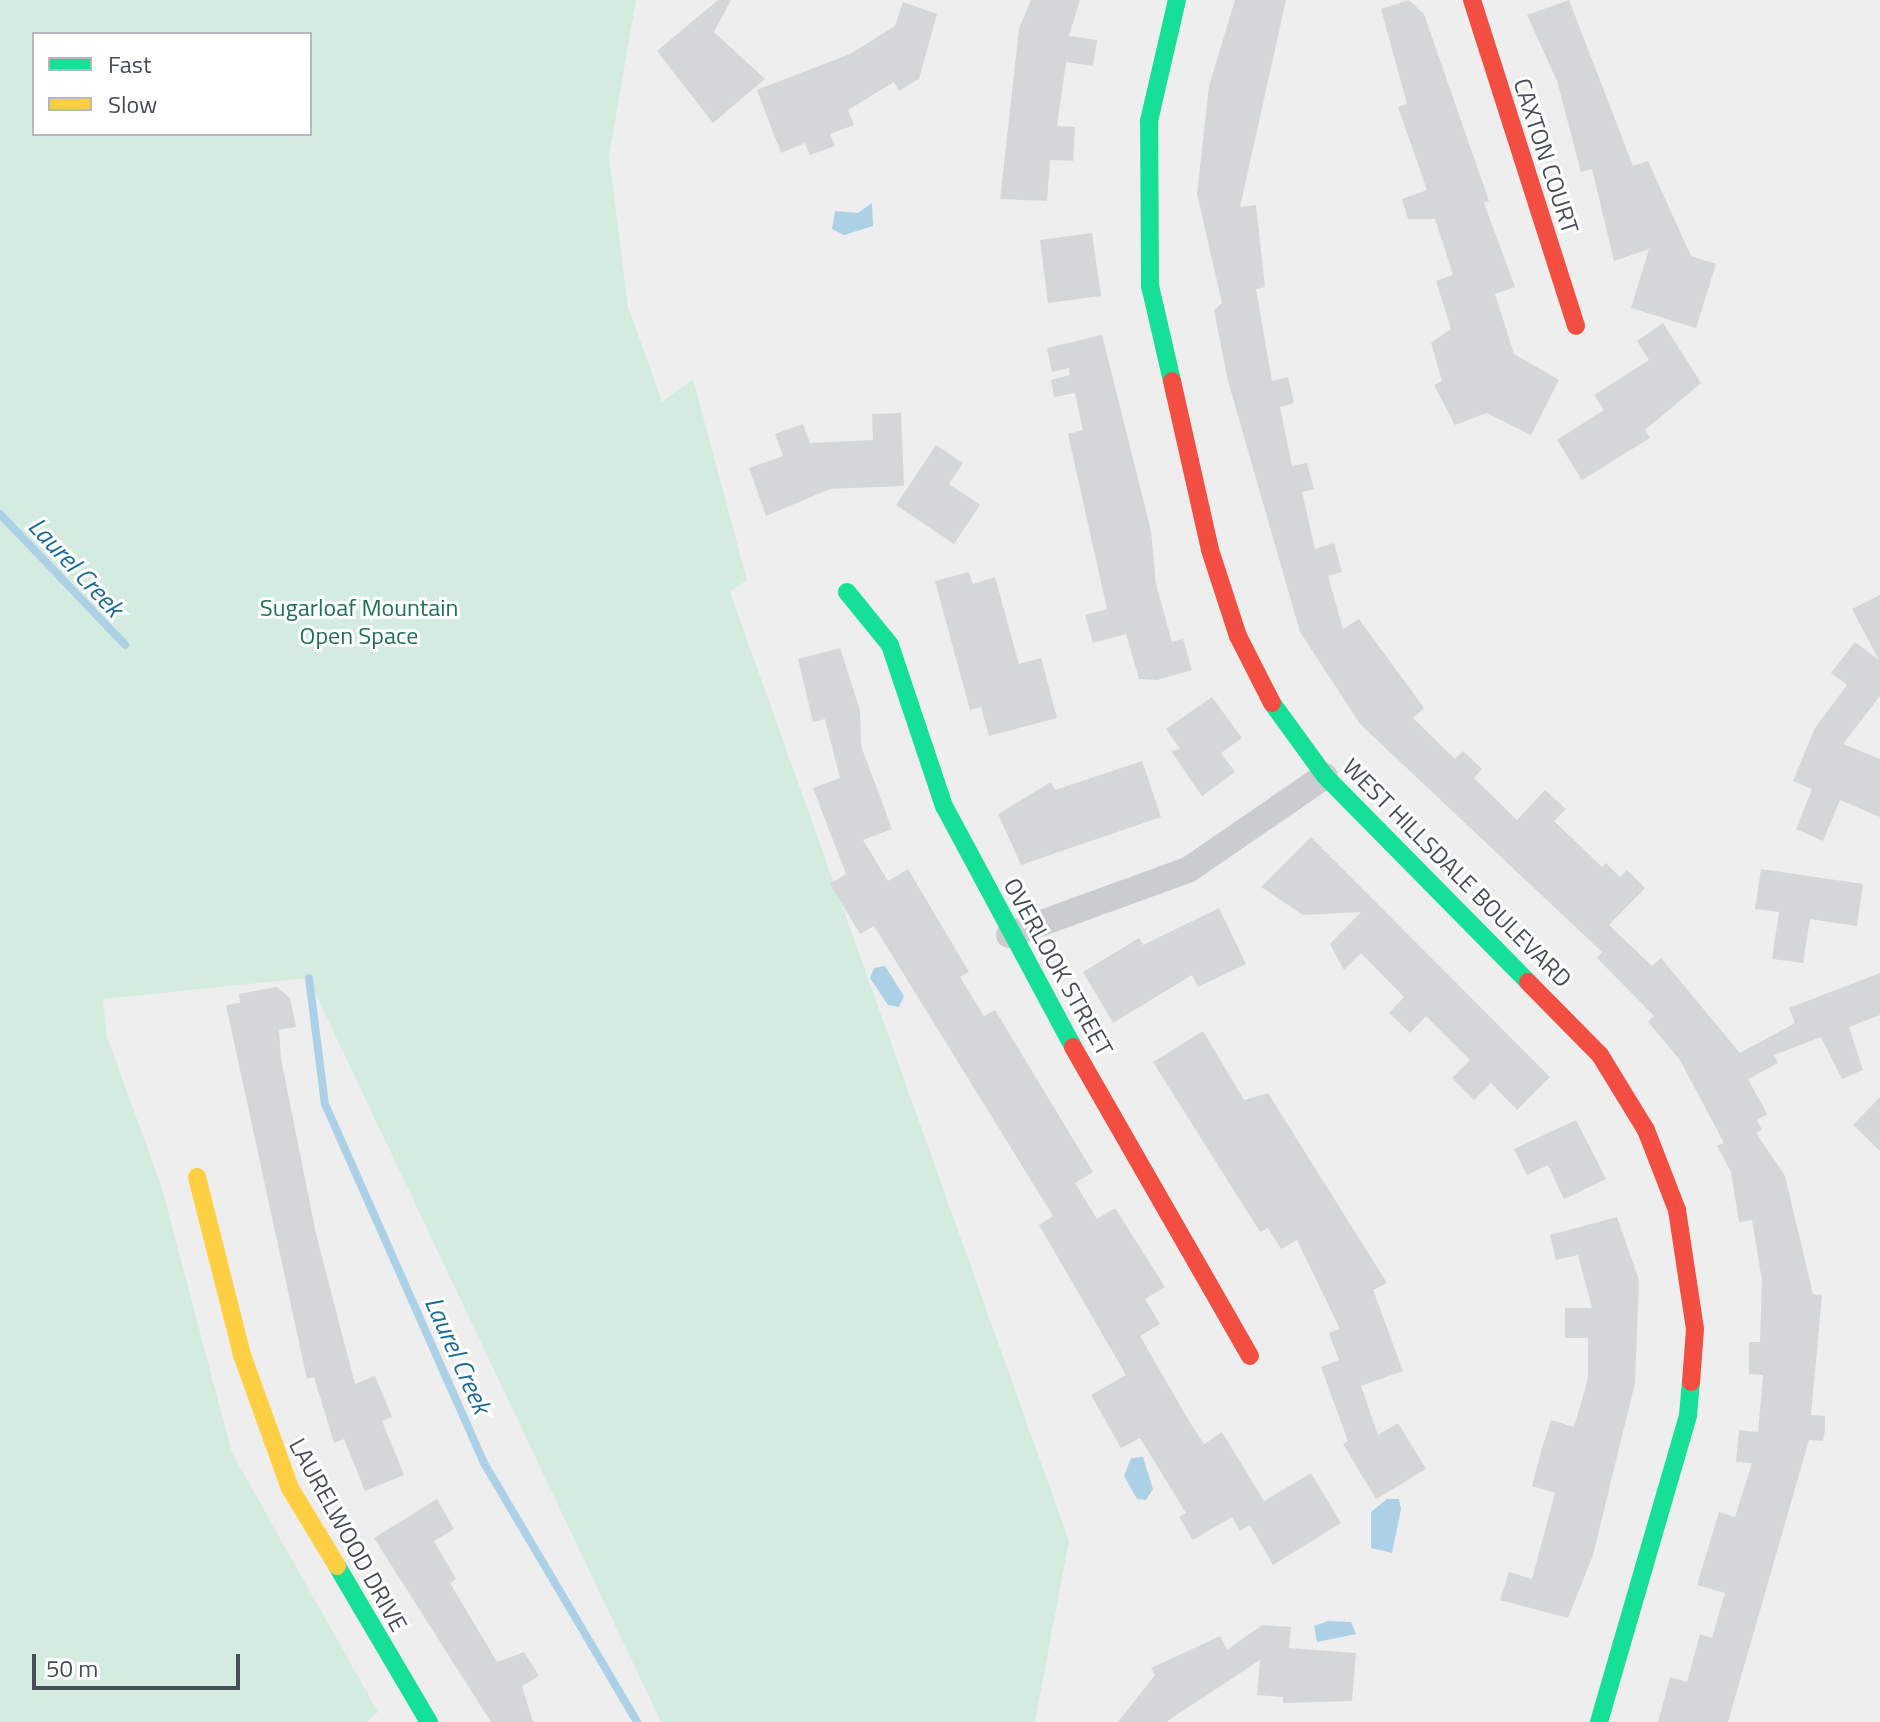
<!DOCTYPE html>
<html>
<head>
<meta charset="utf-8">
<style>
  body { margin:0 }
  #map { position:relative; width:1880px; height:1722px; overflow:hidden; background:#eee; font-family:"Titillium Web",sans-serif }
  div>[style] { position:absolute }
  .green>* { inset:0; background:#d4ece0 }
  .water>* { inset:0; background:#acd1e6 }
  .stream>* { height:8px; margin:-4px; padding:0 4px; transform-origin:4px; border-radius:4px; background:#acd1e6 }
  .building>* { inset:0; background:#d5d6d8 }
  .street>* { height:26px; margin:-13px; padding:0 13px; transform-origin:13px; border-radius:13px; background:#cacccf }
  .fast>* { height:18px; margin:-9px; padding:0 9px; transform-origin:9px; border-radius:9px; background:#16e098 }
  .slow>* { height:18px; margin:-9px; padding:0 9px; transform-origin:9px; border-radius:9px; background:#ffcf43 }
  .jam>* { height:18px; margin:-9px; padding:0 9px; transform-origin:9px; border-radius:9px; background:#f24e42 }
  span { translate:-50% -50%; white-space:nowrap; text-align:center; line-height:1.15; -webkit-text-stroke:6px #fff; paint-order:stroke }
  .street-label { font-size:24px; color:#474d58 }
  .park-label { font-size:24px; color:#1f7254 }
  .water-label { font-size:26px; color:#196c99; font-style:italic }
  .legend { position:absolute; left:32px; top:32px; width:280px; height:104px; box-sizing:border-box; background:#fff; border:2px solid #b5b8bc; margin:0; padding:10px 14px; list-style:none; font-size:24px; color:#474d58 }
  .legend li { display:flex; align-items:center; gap:16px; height:40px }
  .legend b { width:40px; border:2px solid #b5b8bc }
  .scale { position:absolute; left:32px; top:1654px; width:208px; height:36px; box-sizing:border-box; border:4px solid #474d58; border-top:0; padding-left:10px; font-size:24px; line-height:28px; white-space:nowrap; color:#474d58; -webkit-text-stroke:6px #fff; paint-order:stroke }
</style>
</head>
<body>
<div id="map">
  <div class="green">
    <i style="clip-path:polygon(evenodd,0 0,636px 0,609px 156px,628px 306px,662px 402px,693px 379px,747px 580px,730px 592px,1069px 1541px,1035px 1722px,661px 1722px,308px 978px,103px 999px,107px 1037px,161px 1185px,232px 1453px,378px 1712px,367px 1722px,0 1722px,0 0,34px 34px,310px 34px,310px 134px,34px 134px,34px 34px)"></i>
  </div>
  <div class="water">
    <i style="clip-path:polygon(872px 203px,873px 226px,844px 235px,832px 229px,835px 211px,858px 213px)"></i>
    <i style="clip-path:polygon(885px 966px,904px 996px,899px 1007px,888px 1005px,870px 978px,874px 968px)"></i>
    <i style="clip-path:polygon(1143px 1457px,1153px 1489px,1146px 1500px,1137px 1499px,1124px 1476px,1131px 1458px)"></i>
    <i style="clip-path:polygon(1387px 1499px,1399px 1499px,1401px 1509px,1392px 1553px,1371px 1548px,1371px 1512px)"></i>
    <i style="clip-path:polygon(1328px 1621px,1351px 1622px,1356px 1634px,1317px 1642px,1314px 1626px)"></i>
  </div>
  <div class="stream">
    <i style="left:0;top:514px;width:181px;rotate:46.3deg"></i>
    <i style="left:309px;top:978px;width:127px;rotate:82.8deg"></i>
    <i style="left:325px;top:1104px;width:393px;rotate:66.1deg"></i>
    <i style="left:484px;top:1463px;width:301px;rotate:59.4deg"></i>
  </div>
  <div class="building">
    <i style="clip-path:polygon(718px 0,731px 0,714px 32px,765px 79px,713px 123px,657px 51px)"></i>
    <i style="clip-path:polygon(1031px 0,1080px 0,1069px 36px,1097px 40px,1093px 66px,1066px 62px,1057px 126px,1075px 127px,1073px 161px,1050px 160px,1047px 201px,1000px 199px,1019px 29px)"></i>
    <i style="clip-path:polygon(1235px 0,1286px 0,1240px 207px,1256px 205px,1265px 287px,1256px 289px,1272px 381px,1288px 377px,1294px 403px,1280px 407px,1292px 466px,1307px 463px,1314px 489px,1302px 492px,1315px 549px,1334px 543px,1342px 572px,1328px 576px,1343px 629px,1359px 619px,1424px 708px,1413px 718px,1455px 759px,1463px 751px,1482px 769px,1474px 778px,1517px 820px,1545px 790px,1566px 809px,1554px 821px,1602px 867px,1606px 863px,1620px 877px,1627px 870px,1645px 888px,1609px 925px,1652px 966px,1661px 958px,1740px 1053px,1795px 1023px,1789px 1008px,1880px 973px,1880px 1015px,1849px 1027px,1863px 1070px,1842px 1079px,1821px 1037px,1774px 1055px,1778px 1063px,1748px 1079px,1767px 1114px,1757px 1120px,1762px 1130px,1756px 1133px,1785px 1176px,1813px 1294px,1822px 1295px,1811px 1415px,1825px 1416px,1825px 1430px,1823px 1441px,1809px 1440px,1728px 1722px,1658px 1722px,1670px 1677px,1687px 1682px,1700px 1634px,1712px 1638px,1725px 1593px,1697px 1585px,1719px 1512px,1735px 1517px,1752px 1463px,1736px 1462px,1739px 1430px,1758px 1432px,1763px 1375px,1749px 1374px,1749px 1342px,1760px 1342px,1762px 1281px,1752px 1220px,1739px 1222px,1731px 1172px,1717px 1146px,1724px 1143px,1680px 1060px,1648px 1022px,1654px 1016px,1597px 958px,1602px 952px,1360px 724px,1300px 632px,1228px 381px,1214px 310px,1222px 303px,1197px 194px,1209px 86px)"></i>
    <i style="clip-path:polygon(1409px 0,1424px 14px,1489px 201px,1484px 203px,1515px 287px,1495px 294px,1514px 354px,1559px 380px,1531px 435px,1487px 413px,1455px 425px,1434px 385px,1442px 381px,1431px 343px,1451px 329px,1436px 281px,1453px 275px,1435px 219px,1408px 219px,1402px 199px,1427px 190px,1398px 107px,1407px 104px,1381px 9px)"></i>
    <i style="clip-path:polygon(1569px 0,1633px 166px,1648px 161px,1691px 256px,1716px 264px,1696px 328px,1631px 308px,1649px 249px,1614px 261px,1592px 169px,1581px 172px,1557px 81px,1527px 15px)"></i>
    <i style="clip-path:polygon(903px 2px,937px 14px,919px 79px,899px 91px,894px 82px,848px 110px,854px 125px,830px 134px,835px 146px,810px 155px,805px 143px,781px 153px,757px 90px,850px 54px,895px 26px)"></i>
    <i style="clip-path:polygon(1092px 233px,1101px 296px,1048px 303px,1040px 240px)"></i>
    <i style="clip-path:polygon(1663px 323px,1701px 383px,1645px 430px,1650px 438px,1582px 480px,1557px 440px,1604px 410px,1594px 395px,1649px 360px,1637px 341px)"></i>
    <i style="clip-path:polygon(1102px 335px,1151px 531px,1156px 584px,1172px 642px,1183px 639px,1192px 670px,1157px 680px,1139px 679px,1126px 634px,1093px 643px,1085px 615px,1107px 609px,1068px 434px,1083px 430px,1075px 393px,1054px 397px,1051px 380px,1070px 375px,1069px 368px,1052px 372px,1047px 348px)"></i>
    <i style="clip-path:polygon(901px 413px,904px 486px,830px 489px,766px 516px,749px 468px,783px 456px,775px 434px,803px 424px,810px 443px,873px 440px,872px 414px)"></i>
    <i style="clip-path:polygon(936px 445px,963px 463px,949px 484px,980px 505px,954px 544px,896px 505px)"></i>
    <i style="clip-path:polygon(969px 572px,973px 584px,995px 577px,1019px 664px,1041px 658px,1057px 718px,989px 736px,981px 707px,970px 710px,935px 581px)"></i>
    <i style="clip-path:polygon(1880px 595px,1880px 696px,1843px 744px,1880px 759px,1880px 817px,1840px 800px,1823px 841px,1796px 829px,1812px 789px,1793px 781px,1815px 728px,1847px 685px,1831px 673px,1855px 642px,1879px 660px,1852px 609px)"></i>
    <i style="clip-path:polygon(840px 648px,860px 710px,861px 746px,892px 829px,863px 840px,888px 881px,908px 869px,969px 972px,960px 977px,984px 1016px,995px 1010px,1093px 1172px,1075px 1183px,1097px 1219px,1115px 1208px,1165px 1287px,1145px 1299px,1160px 1324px,1140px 1336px,1189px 1421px,1204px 1444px,1222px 1432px,1264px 1501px,1311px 1473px,1341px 1523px,1273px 1565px,1250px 1525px,1240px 1531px,1232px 1517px,1193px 1540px,1179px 1517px,1186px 1513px,1140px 1438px,1121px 1448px,1091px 1395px,1126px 1375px,1039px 1225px,1053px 1216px,874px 926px,860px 934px,830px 884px,846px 874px,813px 788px,840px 778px,825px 719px,813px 722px,798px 659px)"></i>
    <i style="clip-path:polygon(1212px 697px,1242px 738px,1221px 753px,1235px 772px,1202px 796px,1171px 751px,1180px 749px,1166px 729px)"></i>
    <i style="clip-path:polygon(1142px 761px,1161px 817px,1021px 865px,998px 814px,1051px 782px,1055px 790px)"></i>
    <i style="clip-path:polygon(1311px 837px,1550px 1077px,1517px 1110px,1491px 1083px,1474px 1100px,1452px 1078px,1470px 1060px,1426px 1016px,1410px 1033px,1389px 1013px,1404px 997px,1361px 953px,1344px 970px,1330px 944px,1361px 912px,1303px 915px,1261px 887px)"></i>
    <i style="clip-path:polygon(1761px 869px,1863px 884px,1857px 926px,1810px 919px,1803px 963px,1772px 959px,1779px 912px,1755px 909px)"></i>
    <i style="clip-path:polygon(1219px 908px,1246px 964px,1198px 987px,1192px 975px,1113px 1023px,1083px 972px,1139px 938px,1143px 945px)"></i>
    <i style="clip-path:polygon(277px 987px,290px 998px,296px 1027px,279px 1030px,281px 1059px,316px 1234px,355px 1384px,375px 1376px,392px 1417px,382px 1421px,404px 1475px,365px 1491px,344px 1439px,334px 1443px,314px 1377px,307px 1379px,226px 1005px,240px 1003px,239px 994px)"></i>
    <i style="clip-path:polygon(1203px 1031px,1244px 1100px,1268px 1093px,1387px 1283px,1373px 1290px,1403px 1371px,1361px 1386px,1378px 1435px,1398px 1423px,1426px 1469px,1376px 1499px,1343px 1444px,1348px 1441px,1321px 1367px,1339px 1360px,1329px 1333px,1340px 1329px,1297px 1240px,1281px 1249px,1268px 1228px,1260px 1232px,1153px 1062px)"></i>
    <i style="clip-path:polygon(1880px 1097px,1880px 1151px,1853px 1125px)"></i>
    <i style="clip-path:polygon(1576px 1120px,1606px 1179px,1564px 1199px,1548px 1165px,1527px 1175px,1514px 1149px)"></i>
    <i style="clip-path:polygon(1617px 1217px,1639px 1280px,1635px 1383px,1593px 1555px,1568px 1618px,1500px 1600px,1509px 1572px,1532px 1579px,1555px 1493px,1532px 1486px,1542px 1448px,1551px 1420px,1574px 1427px,1588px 1379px,1588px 1338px,1565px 1338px,1565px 1308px,1592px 1308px,1578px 1255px,1556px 1260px,1550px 1235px)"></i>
    <i style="clip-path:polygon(437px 1499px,454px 1529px,434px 1541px,456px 1579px,450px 1583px,497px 1662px,524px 1652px,539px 1676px,522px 1686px,533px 1722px,491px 1722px,374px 1538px)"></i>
    <i style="clip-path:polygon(1262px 1625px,1291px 1627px,1289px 1648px,1356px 1653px,1352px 1701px,1283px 1703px,1283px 1697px,1257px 1695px,1260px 1660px,1166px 1722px,1118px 1722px,1155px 1675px,1151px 1668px,1220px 1636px,1227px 1650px)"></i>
  </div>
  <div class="street">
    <i style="left:1009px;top:935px;width:190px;rotate:-20deg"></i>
    <i style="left:1188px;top:870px;width:166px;rotate:-34.5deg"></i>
  </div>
  <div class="fast">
    <i style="left:1172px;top:381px;width:98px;rotate:-103deg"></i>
    <i style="left:1150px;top:286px;width:165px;rotate:-90.3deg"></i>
    <i style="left:1149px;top:121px;width:124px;rotate:-77deg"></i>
    <i style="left:847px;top:592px;width:68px;rotate:50.9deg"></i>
    <i style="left:890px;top:645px;width:170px;rotate:71.5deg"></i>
    <i style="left:944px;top:806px;width:273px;rotate:61.8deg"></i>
    <i style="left:1272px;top:703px;width:90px;rotate:54deg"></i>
    <i style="left:1325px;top:776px;width:289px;rotate:45.4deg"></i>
    <i style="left:337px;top:1566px;width:181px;rotate:59.5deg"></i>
    <i style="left:1599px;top:1722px;width:320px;rotate:-73.8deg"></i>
    <i style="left:1688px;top:1415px;width:33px;rotate:-85deg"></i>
  </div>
  <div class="slow">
    <i style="left:197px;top:1177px;width:184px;rotate:75.8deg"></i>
    <i style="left:242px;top:1355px;width:141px;rotate:70.2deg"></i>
    <i style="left:290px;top:1488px;width:91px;rotate:58.9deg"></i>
  </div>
  <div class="jam">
    <i style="left:1472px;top:0;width:342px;rotate:72.3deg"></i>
    <i style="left:1172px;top:381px;width:173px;rotate:77.3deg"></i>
    <i style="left:1210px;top:550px;width:90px;rotate:72deg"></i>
    <i style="left:1238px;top:636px;width:75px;rotate:63.1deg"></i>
    <i style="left:1528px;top:982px;width:103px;rotate:45.4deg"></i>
    <i style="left:1600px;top:1055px;width:88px;rotate:58.5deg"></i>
    <i style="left:1646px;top:1130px;width:86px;rotate:68.8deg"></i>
    <i style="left:1677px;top:1210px;width:120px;rotate:81.4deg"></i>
    <i style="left:1695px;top:1329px;width:53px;rotate:94.3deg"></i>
    <i style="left:1073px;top:1047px;width:356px;rotate:60.2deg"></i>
  </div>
  <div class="street-label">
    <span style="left:1546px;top:156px;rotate:72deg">CAXTON COURT</span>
    <span style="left:1457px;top:873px;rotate:45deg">WEST HILLSDALE BOULEVARD</span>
    <span style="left:1058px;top:967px;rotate:61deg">OVERLOOK STREET</span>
    <span style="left:348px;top:1535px;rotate:61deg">LAURELWOOD DRIVE</span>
  </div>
  <div class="park-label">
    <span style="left:359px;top:622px">Sugarloaf Mountain<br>Open Space</span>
  </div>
  <div class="water-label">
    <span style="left:76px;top:567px;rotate:47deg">Laurel Creek</span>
    <span style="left:458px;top:1355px;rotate:66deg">Laurel Creek</span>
  </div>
  <ul class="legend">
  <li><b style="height:10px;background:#16e098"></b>Fast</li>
  <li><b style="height:10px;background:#ffcf43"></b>Slow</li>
  </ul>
  <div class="scale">50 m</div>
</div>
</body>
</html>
